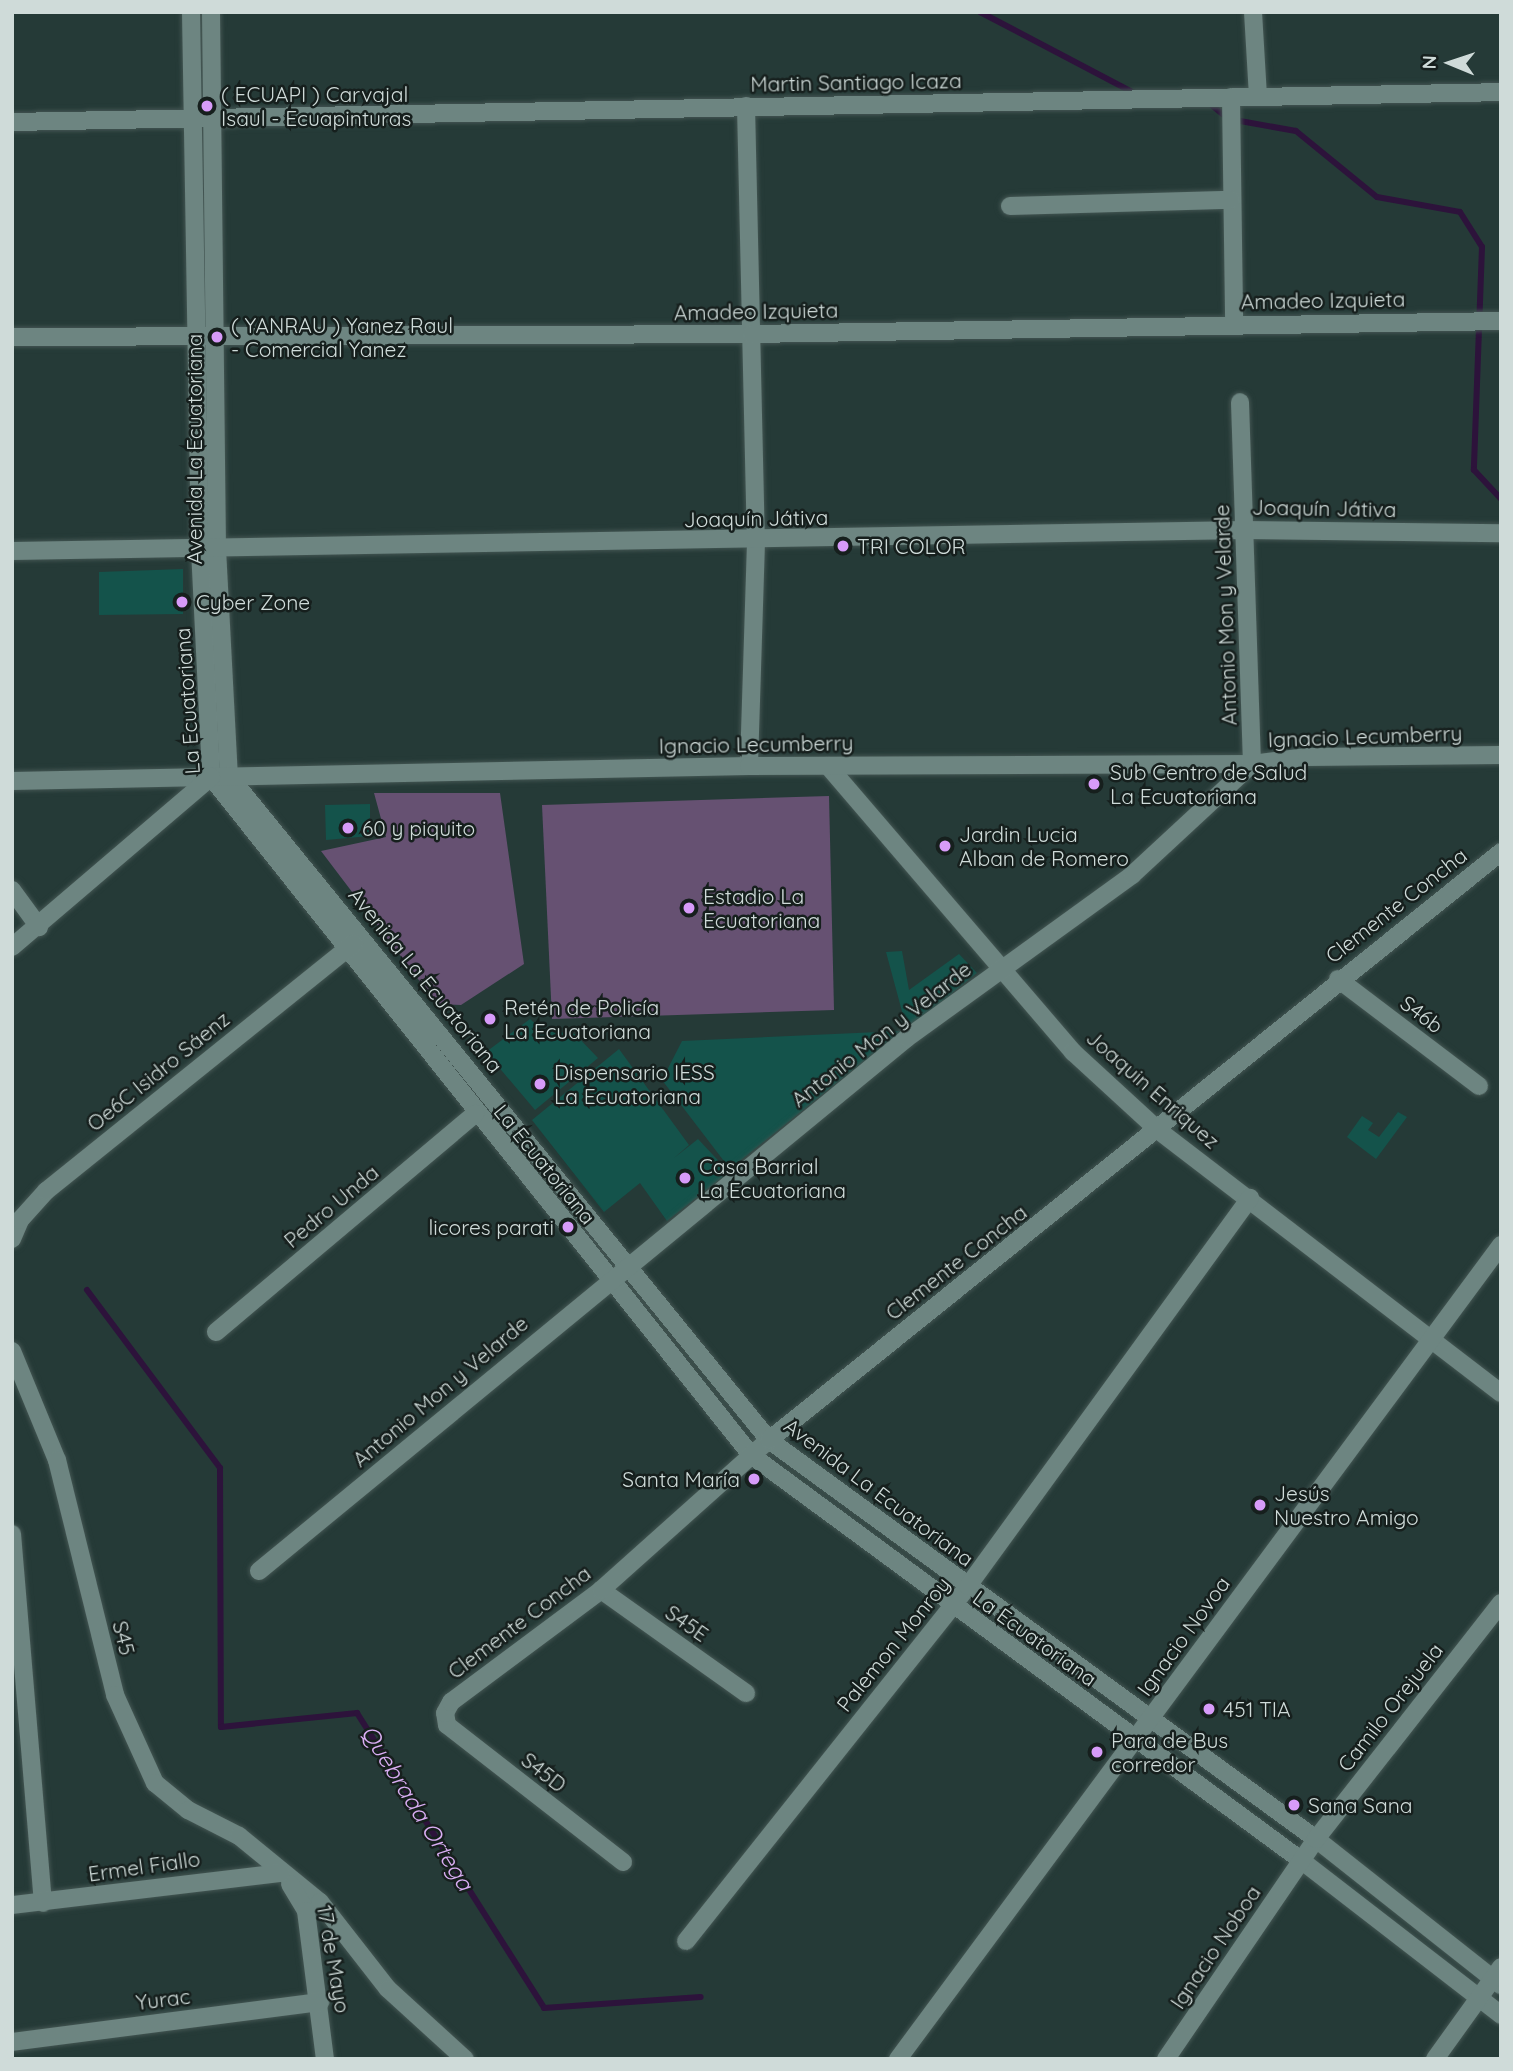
<!DOCTYPE html>
<html>
<head>
<meta charset="utf-8">
<style>
  body { margin:0 }
  #map { position:relative; width:1513px; height:2071px; overflow:hidden; background:#253a37; font-family:Quicksand,sans-serif }
  div>[style] { position:absolute }
  .green>* { inset:0; background:#665172 }
  .stream>* { height:6px; margin:-3px; padding:0 3px; transform-origin:3px; border-radius:3px; background:#2d133b }
  .building>* { inset:0; background:#14534b }
  .roads { filter:drop-shadow(0 0 2px #435552) drop-shadow(0 0 2px #435552) }
  .minor>* { height:18px; margin:-9px; padding:0 9px; transform-origin:9px; border-radius:9px; background:#6d8581 }
  .dots>* { width:19px; height:19px; translate:-50% -50%; box-sizing:border-box; border:4px solid #161f1d; border-radius:50% }
  span { translate:-50% -50%; white-space:nowrap; text-align:center; line-height:1.15; -webkit-text-stroke:5px #161f1d; paint-order:stroke }
  .street-label { font-size:21px; color:#cfdbd9 }
  .poi-label { font-size:21px; color:#cfdbd9 }
  .left { translate:0 -50%; text-align:left }
  .right { translate:-100% -50%; text-align:right }
  .water-label { font-size:23px; color:#daaef4; font-style:italic }
  .frame { position:absolute; inset:0; border:14px solid #cfdbd9; pointer-events:none }
  .north { position:absolute; left:1415px; top:28px; width:70px; height:70px; -webkit-text-stroke:5px #161f1d; paint-order:stroke; rotate:272deg; font-size:19px; font-weight:700; line-height:28px; text-align:center; color:#cfdbd9 }
  .north::after { content:''; display:block; margin:auto; width:24px; height:32px; background:#cfdbd9; clip-path:polygon(50% 0,100% 100%,50% 72%,0 100%) }
</style>
</head>
<body>
<div id="map">
  <div class="green">
    <i style="clip-path:polygon(374px 793px,500px 793px,524px 964px,461px 1005px,437px 1004px,321px 851px,386px 837px)"></i>
    <i style="clip-path:polygon(829px 796px,834px 1010px,552px 1019px,542px 805px)"></i>
  </div>
  <div class="stream">
    <i style="left:980px;top:12px;width:176px;rotate:27.7deg"></i>
    <i style="left:1209px;top:103px;width:26px;rotate:39deg"></i>
    <i style="left:1229px;top:119px;width:68px;rotate:10.2deg"></i>
    <i style="left:1296px;top:131px;width:104px;rotate:39.2deg"></i>
    <i style="left:1377px;top:197px;width:84px;rotate:10.2deg"></i>
    <i style="left:1460px;top:212px;width:41px;rotate:57.8deg"></i>
    <i style="left:1482px;top:247px;width:223px;rotate:92.1deg"></i>
    <i style="left:1474px;top:470px;width:40px;rotate:47deg"></i>
    <i style="left:87px;top:1290px;width:222px;rotate:53.2deg"></i>
    <i style="left:220px;top:1468px;width:259px;rotate:89.8deg"></i>
    <i style="left:221px;top:1727px;width:137px;rotate:-5.9deg"></i>
    <i style="left:357px;top:1713px;width:349px;rotate:57.6deg"></i>
    <i style="left:544px;top:2008px;width:157px;rotate:-4deg"></i>
  </div>
  <div class="building">
    <i style="clip-path:polygon(183px 569px,183px 614px,99px 615px,99px 572px)"></i>
    <i style="clip-path:polygon(370px 804px,370px 836px,326px 840px,325px 805px)"></i>
    <i style="clip-path:polygon(902px 951px,909px 990px,959px 954px,977px 973px,907px 1030px,886px 952px)"></i>
    <i style="clip-path:polygon(530px 1019px,542px 1030px,575px 1034px,598px 1058px,535px 1110px,486px 1052px)"></i>
    <i style="clip-path:polygon(901px 1031px,730px 1169px,662px 1080px,682px 1041px)"></i>
    <i style="clip-path:polygon(619px 1049px,689px 1145px,674px 1158px,698px 1139px,729px 1172px,667px 1221px,640px 1183px,604px 1212px,532px 1120px)"></i>
    <i style="clip-path:polygon(1398px 1112px,1407px 1117px,1376px 1159px,1347px 1137px,1362px 1116px,1373px 1123px,1368px 1130px,1379px 1137px)"></i>
  </div>
  <div class="roads">
    <div class="minor">
      <i style="left:191px;top:12px;width:537px;rotate:89.04deg"></i>
      <i style="left:200px;top:549px;width:228px;rotate:87.2deg"></i>
      <i style="left:211px;top:777px;width:867px;rotate:51.46deg"></i>
      <i style="left:751px;top:1455px;width:684px;rotate:36.38deg"></i>
      <i style="left:1302px;top:1861px;width:252px;rotate:37.7deg"></i>
      <i style="left:211px;top:12px;width:537px;rotate:89.36deg"></i>
      <i style="left:217px;top:549px;width:227px;rotate:87deg"></i>
      <i style="left:229px;top:776px;width:856px;rotate:50.88deg"></i>
      <i style="left:769px;top:1440px;width:677px;rotate:36.11deg"></i>
      <i style="left:1316px;top:1839px;width:236px;rotate:38.3deg"></i>
      <i style="left:1253px;top:12px;width:85px;rotate:86.6deg"></i>
      <i style="left:1231px;top:97px;width:227px;rotate:89.2deg"></i>
      <i style="left:746px;top:106px;width:436px;rotate:88.7deg"></i>
      <i style="left:756px;top:542px;width:224px;rotate:91.8deg"></i>
      <i style="left:12px;top:122px;width:1489px;rotate:-1.15deg"></i>
      <i style="left:1010px;top:206px;width:221px;rotate:-1.6deg"></i>
      <i style="left:12px;top:337px;width:740px;rotate:-0.23deg"></i>
      <i style="left:752px;top:334px;width:749px;rotate:-0.99deg"></i>
      <i style="left:12px;top:551px;width:1233px;rotate:-0.98deg"></i>
      <i style="left:1245px;top:530px;width:256px;rotate:0.7deg"></i>
      <i style="left:828px;top:766px;width:377px;rotate:49.4deg"></i>
      <i style="left:1073px;top:1052px;width:115px;rotate:42.5deg"></i>
      <i style="left:1158px;top:1130px;width:432px;rotate:37.5deg"></i>
      <i style="left:12px;top:781px;width:737px;rotate:-1.17deg"></i>
      <i style="left:749px;top:766px;width:503px;rotate:-0.23deg"></i>
      <i style="left:1252px;top:764px;width:55px;rotate:-7.3deg"></i>
      <i style="left:1307px;top:757px;width:194px;rotate:-0.6deg"></i>
      <i style="left:12px;top:890px;width:46px;rotate:53.9deg"></i>
      <i style="left:12px;top:947px;width:262px;rotate:-40.5deg"></i>
      <i style="left:1338px;top:979px;width:177px;rotate:37.2deg"></i>
      <i style="left:12px;top:1239px;width:21px;rotate:-67deg"></i>
      <i style="left:20px;top:1220px;width:39px;rotate:-48deg"></i>
      <i style="left:46px;top:1191px;width:395px;rotate:-38.8deg"></i>
      <i style="left:216px;top:1332px;width:339px;rotate:-40.1deg"></i>
      <i style="left:12px;top:1351px;width:118px;rotate:67.6deg"></i>
      <i style="left:57px;top:1460px;width:242px;rotate:76.1deg"></i>
      <i style="left:115px;top:1695px;width:97px;rotate:65.6deg"></i>
      <i style="left:155px;top:1783px;width:43px;rotate:39.3deg"></i>
      <i style="left:188px;top:1810px;width:57px;rotate:27deg"></i>
      <i style="left:239px;top:1836px;width:104px;rotate:39.2deg"></i>
      <i style="left:320px;top:1902px;width:110px;rotate:52deg"></i>
      <i style="left:388px;top:1989px;width:104px;rotate:42.3deg"></i>
      <i style="left:12px;top:1534px;width:370px;rotate:85.2deg"></i>
      <i style="left:259px;top:1571px;width:839px;rotate:-39.44deg"></i>
      <i style="left:907px;top:1038px;width:278px;rotate:-35.9deg"></i>
      <i style="left:1132px;top:875px;width:163px;rotate:-42.8deg"></i>
      <i style="left:1252px;top:764px;width:362px;rotate:-91.9deg"></i>
      <i style="left:601px;top:1590px;width:178px;rotate:35.4deg"></i>
      <i style="left:623px;top:1862px;width:223px;rotate:-142.1deg"></i>
      <i style="left:447px;top:1725px;width:12px;rotate:-99deg"></i>
      <i style="left:445px;top:1713px;width:13px;rotate:-61deg"></i>
      <i style="left:451px;top:1702px;width:187px;rotate:-36.7deg"></i>
      <i style="left:601px;top:1590px;width:225px;rotate:-41.8deg"></i>
      <i style="left:769px;top:1440px;width:939px;rotate:-38.77deg"></i>
      <i style="left:290px;top:1884px;width:31px;rotate:59deg"></i>
      <i style="left:306px;top:1911px;width:149px;rotate:82.7deg"></i>
      <i style="left:12px;top:1905px;width:271px;rotate:-6.8deg"></i>
      <i style="left:686px;top:1941px;width:453px;rotate:-51.5deg"></i>
      <i style="left:968px;top:1586px;width:480px;rotate:-54deg"></i>
      <i style="left:12px;top:2042px;width:311px;rotate:-7.4deg"></i>
      <i style="left:898px;top:2059px;width:1013px;rotate:-53.47deg"></i>
      <i style="left:1166px;top:2059px;width:266px;rotate:-55.7deg"></i>
      <i style="left:1316px;top:1839px;width:300px;rotate:-51.9deg"></i>
      <i style="left:1435px;top:2059px;width:113px;rotate:-54.3deg"></i>
    </div>
  </div>
  <div class="dots">
    <i style="left:207px;top:106px;background:#d79bf9"></i>
    <i style="left:217px;top:337px;background:#d79bf9"></i>
    <i style="left:843px;top:546px;background:#d79bf9"></i>
    <i style="left:182px;top:602px;background:#d79bf9"></i>
    <i style="left:1094px;top:784px;background:#d79bf9"></i>
    <i style="left:348px;top:828px;background:#d79bf9"></i>
    <i style="left:945px;top:846px;background:#d79bf9"></i>
    <i style="left:689px;top:908px;background:#d79bf9"></i>
    <i style="left:490px;top:1019px;background:#d79bf9"></i>
    <i style="left:540px;top:1084px;background:#d79bf9"></i>
    <i style="left:685px;top:1178px;background:#d79bf9"></i>
    <i style="left:568px;top:1227px;background:#d79bf9"></i>
    <i style="left:754px;top:1479px;background:#d79bf9"></i>
    <i style="left:1260px;top:1505px;background:#d79bf9"></i>
    <i style="left:1209px;top:1709px;background:#d79bf9"></i>
    <i style="left:1097px;top:1752px;background:#d79bf9"></i>
    <i style="left:1294px;top:1805px;background:#d79bf9"></i>
  </div>
  <div class="street-label">
    <span style="left:856px;top:82px;rotate:-1deg">Martin Santiago Icaza</span>
    <span style="left:1323px;top:300px;rotate:-1deg">Amadeo Izquieta</span>
    <span style="left:756px;top:311px;rotate:-1deg">Amadeo Izquieta</span>
    <span style="left:194px;top:449px;rotate:-90deg">Avenida La Ecuatoriana</span>
    <span style="left:1324px;top:508px;rotate:1deg">Joaquín Játiva</span>
    <span style="left:756px;top:518px;rotate:-1deg">Joaquín Játiva</span>
    <span style="left:1225px;top:615px;rotate:-92deg">Antonio Mon y Velarde</span>
    <span style="left:187px;top:701px;rotate:-94deg">La Ecuatoriana</span>
    <span style="left:1365px;top:736px;rotate:-2deg">Ignacio Lecumberry</span>
    <span style="left:756px;top:744px;rotate:-1deg">Ignacio Lecumberry</span>
    <span style="left:1396px;top:905px;rotate:-38deg">Clemente Concha</span>
    <span style="left:426px;top:980px;rotate:51deg">Avenida La Ecuatoriana</span>
    <span style="left:1422px;top:1014px;rotate:37deg">S46b</span>
    <span style="left:881px;top:1034px;rotate:-38deg">Antonio Mon y Velarde</span>
    <span style="left:158px;top:1071px;rotate:-39deg">Oe6C Isidro Sáenz</span>
    <span style="left:1153px;top:1089px;rotate:41deg">Joaquin Enriquez</span>
    <span style="left:545px;top:1164px;rotate:51deg">La Ecuatoriana</span>
    <span style="left:331px;top:1206px;rotate:-40deg">Pedro Unda</span>
    <span style="left:956px;top:1262px;rotate:-38deg">Clemente Concha</span>
    <span style="left:440px;top:1391px;rotate:-40deg">Antonio Mon y Velarde</span>
    <span style="left:879px;top:1492px;rotate:37deg">Avenida La Ecuatoriana</span>
    <span style="left:519px;top:1622px;rotate:-37deg">Clemente Concha</span>
    <span style="left:687px;top:1623px;rotate:35deg">S45E</span>
    <span style="left:1183px;top:1636px;rotate:-54deg">Ignacio Novoa</span>
    <span style="left:124px;top:1638px;rotate:76deg">S45</span>
    <span style="left:1035px;top:1638px;rotate:36deg">La Ecuatoriana</span>
    <span style="left:893px;top:1644px;rotate:-51deg">Palemon Monroy</span>
    <span style="left:1390px;top:1707px;rotate:-52deg">Camilo Orejuela</span>
    <span style="left:544px;top:1772px;rotate:38deg">S45D</span>
    <span style="left:144px;top:1866px;rotate:-8deg">Ermel Fiallo</span>
    <span style="left:1215px;top:1947px;rotate:-56deg">Ignacio Noboa</span>
    <span style="left:334px;top:1959px;rotate:80deg">17 de Mayo</span>
    <span style="left:163px;top:1999px;rotate:-7deg">Yurac</span>
  </div>
  <div class="poi-label">
    <span class="left" style="left:221px;top:106px">( ECUAPI ) Carvajal<br>Isaul - Ecuapinturas</span>
    <span class="left" style="left:231px;top:337px">( YANRAU ) Yanez Raul<br>- Comercial Yanez</span>
    <span class="left" style="left:857px;top:546px">TRI COLOR</span>
    <span class="left" style="left:196px;top:602px">Cyber Zone</span>
    <span class="left" style="left:1110px;top:784px">Sub Centro de Salud<br>La Ecuatoriana</span>
    <span class="left" style="left:362px;top:828px">60 y piquito</span>
    <span class="left" style="left:959px;top:846px">Jardin Lucia<br>Alban de Romero</span>
    <span class="left" style="left:703px;top:908px">Estadio La<br>Ecuatoriana</span>
    <span class="left" style="left:504px;top:1019px">Retén de Policía<br>La Ecuatoriana</span>
    <span class="left" style="left:554px;top:1084px">Dispensario IESS<br>La Ecuatoriana</span>
    <span class="left" style="left:699px;top:1178px">Casa Barrial<br>La Ecuatoriana</span>
    <span class="right" style="left:554px;top:1227px">licores parati</span>
    <span class="right" style="left:740px;top:1479px">Santa María</span>
    <span class="left" style="left:1274px;top:1505px">Jesús<br>Nuestro Amigo</span>
    <span class="left" style="left:1223px;top:1709px">451 TIA</span>
    <span class="left" style="left:1111px;top:1752px">Para de Bus<br>corredor</span>
    <span class="left" style="left:1308px;top:1805px">Sana Sana</span>
  </div>
  <div class="water-label">
    <span style="left:417px;top:1808px;rotate:58deg">Quebrada Ortega</span>
  </div>
  <div class="frame"></div>
  <div class="north">N</div>
</div>
</body>
</html>
